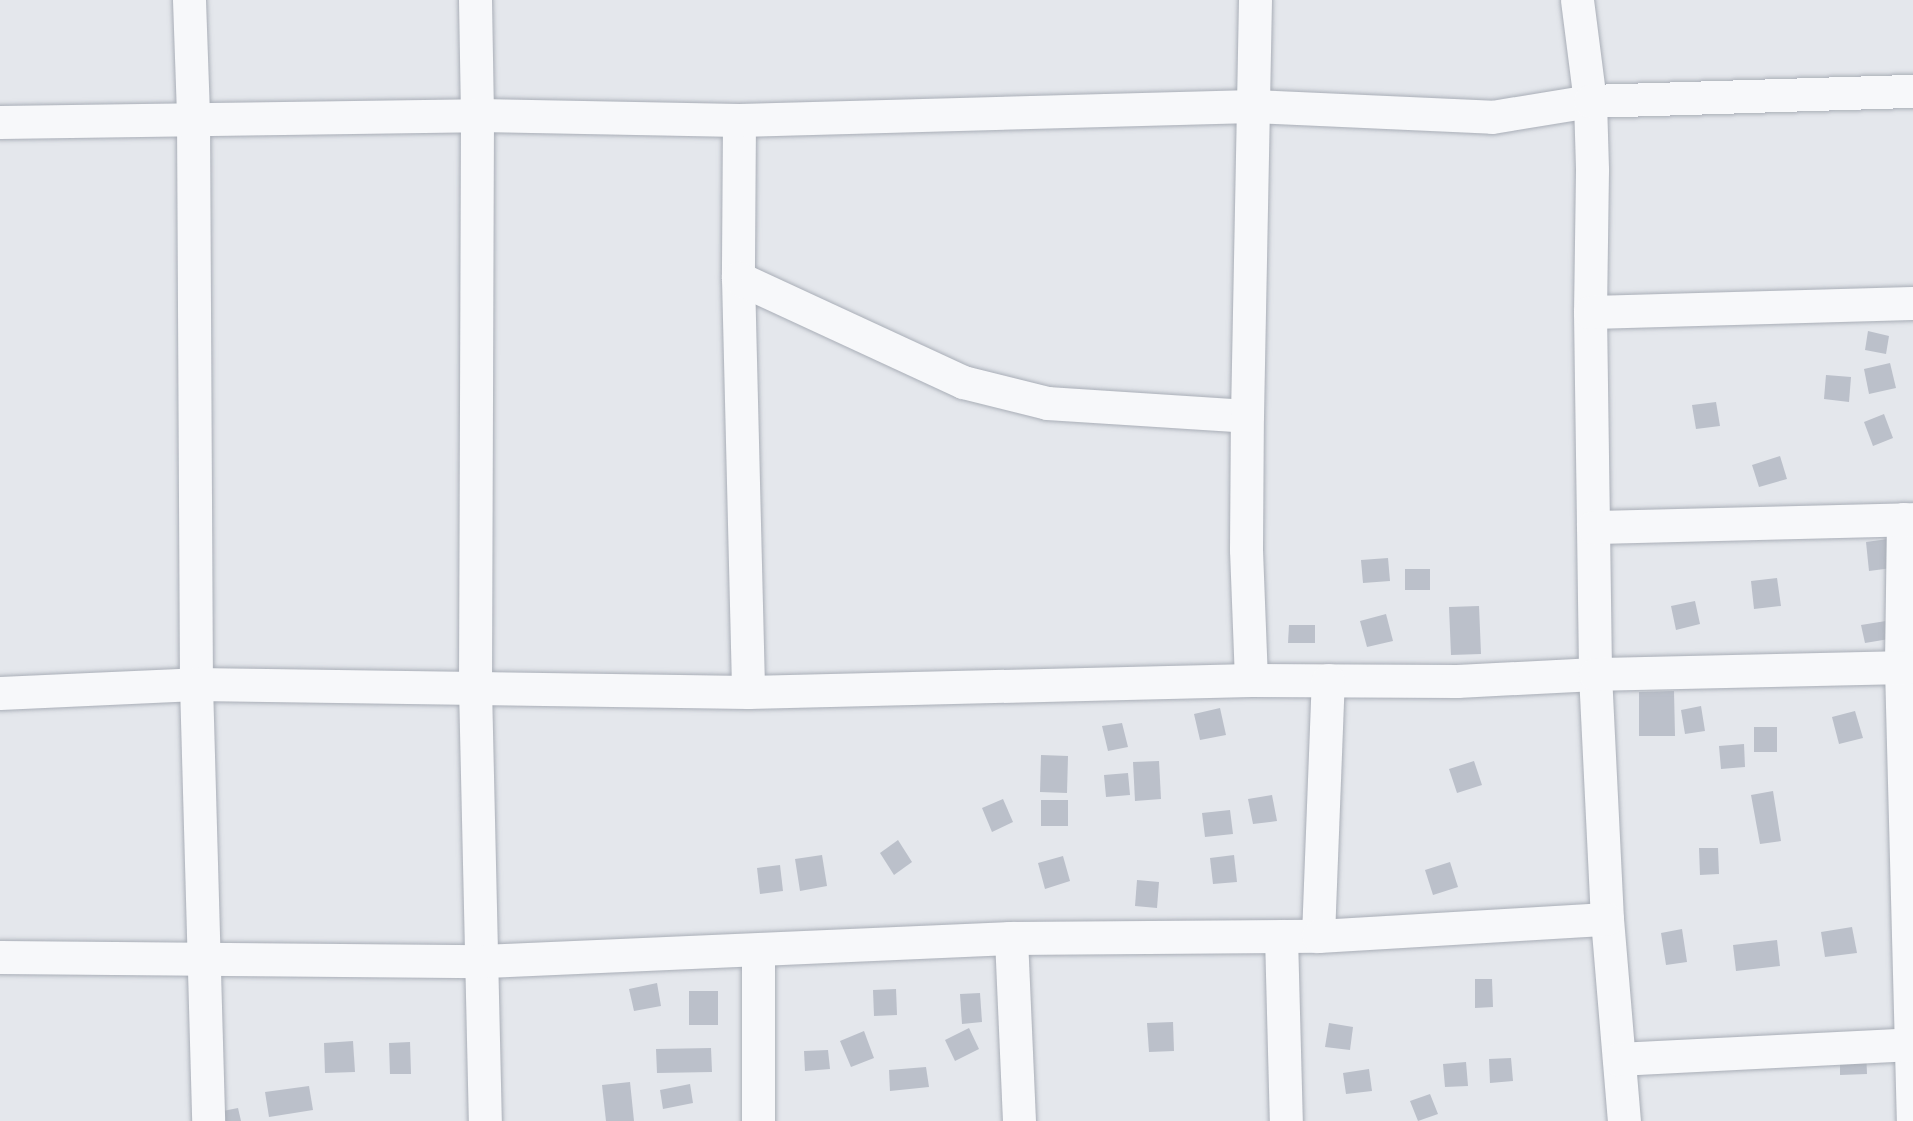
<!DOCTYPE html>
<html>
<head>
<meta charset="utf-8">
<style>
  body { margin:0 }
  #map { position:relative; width:1913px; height:1121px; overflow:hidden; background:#e4e7ec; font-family:"Roboto Condensed",sans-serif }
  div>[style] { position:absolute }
  .building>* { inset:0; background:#bbc0ca }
  .roads { filter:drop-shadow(0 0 2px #a9aeb7) drop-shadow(0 0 2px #a9aeb7) }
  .street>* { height:33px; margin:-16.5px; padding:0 16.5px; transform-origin:16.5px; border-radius:16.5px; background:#f7f8fa }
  span { translate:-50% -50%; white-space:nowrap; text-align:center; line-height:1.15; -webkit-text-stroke:5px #f4f6f9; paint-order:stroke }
</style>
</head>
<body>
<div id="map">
  <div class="building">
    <i style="clip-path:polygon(1868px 331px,1889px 336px,1886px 354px,1865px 350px)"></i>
    <i style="clip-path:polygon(1890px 363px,1896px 388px,1869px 394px,1864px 369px)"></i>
    <i style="clip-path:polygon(1826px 375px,1851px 377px,1849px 402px,1824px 399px)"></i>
    <i style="clip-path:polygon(1716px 402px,1720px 426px,1696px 429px,1692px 405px)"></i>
    <i style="clip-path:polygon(1884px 414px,1893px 438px,1873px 446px,1864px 422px)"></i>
    <i style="clip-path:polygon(1780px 456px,1787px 479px,1759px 487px,1752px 465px)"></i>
    <i style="clip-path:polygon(1888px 539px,1892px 568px,1869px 571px,1866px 542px)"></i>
    <i style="clip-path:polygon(1388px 558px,1390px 581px,1363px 583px,1361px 560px)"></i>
    <i style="clip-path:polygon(1405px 569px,1430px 569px,1430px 590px,1405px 590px)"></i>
    <i style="clip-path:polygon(1777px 578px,1781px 606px,1754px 609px,1751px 581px)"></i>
    <i style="clip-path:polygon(1695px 601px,1700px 624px,1676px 630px,1671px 606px)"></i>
    <i style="clip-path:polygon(1479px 606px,1481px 654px,1451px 655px,1449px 607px)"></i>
    <i style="clip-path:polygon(1386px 614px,1393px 641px,1367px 647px,1360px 621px)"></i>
    <i style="clip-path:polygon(1886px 621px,1889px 639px,1865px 643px,1861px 625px)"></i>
    <i style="clip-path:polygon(1289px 625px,1315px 625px,1315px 643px,1288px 643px)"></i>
    <i style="clip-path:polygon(1674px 691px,1675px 736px,1639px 736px,1639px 692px)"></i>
    <i style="clip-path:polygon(1701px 706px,1705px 731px,1685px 734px,1681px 710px)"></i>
    <i style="clip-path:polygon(1220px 708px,1226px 735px,1200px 740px,1194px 714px)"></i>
    <i style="clip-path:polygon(1855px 711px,1863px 738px,1839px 744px,1832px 717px)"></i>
    <i style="clip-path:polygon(1122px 723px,1128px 747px,1108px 751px,1102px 726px)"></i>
    <i style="clip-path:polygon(1754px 727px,1777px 727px,1777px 752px,1754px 752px)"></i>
    <i style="clip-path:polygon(1744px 744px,1745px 767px,1721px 769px,1719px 746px)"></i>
    <i style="clip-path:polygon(1041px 755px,1068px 756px,1067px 793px,1040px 792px)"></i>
    <i style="clip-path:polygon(1159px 761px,1161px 799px,1135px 801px,1133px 762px)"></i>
    <i style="clip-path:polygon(1474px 761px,1482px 785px,1457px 793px,1449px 769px)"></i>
    <i style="clip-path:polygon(1128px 773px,1130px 795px,1106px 797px,1104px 775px)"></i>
    <i style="clip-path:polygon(1773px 791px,1781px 841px,1760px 844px,1751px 795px)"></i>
    <i style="clip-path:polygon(1272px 795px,1277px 821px,1253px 824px,1248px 799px)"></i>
    <i style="clip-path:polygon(1003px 799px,1013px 822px,992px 832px,982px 808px)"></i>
    <i style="clip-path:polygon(1041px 800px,1068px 800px,1068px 826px,1041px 826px)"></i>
    <i style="clip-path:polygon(1230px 810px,1233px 834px,1205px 837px,1202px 813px)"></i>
    <i style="clip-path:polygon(898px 840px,912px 862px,894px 875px,880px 853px)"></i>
    <i style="clip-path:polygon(1699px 848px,1718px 848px,1719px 874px,1700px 875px)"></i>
    <i style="clip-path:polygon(822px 855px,827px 886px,800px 891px,795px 859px)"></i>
    <i style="clip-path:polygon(1234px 855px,1237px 882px,1213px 884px,1210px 858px)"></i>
    <i style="clip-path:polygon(1063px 856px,1070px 881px,1045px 889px,1038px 863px)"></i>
    <i style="clip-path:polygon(1450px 862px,1458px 887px,1433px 895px,1425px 870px)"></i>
    <i style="clip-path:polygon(780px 865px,783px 891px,760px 894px,757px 868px)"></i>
    <i style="clip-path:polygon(1137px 880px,1159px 882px,1157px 908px,1135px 906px)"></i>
    <i style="clip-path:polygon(1852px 927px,1857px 953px,1825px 957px,1821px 932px)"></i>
    <i style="clip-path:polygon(1682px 929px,1687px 962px,1666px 965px,1661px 933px)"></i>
    <i style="clip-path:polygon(1777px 940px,1780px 966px,1736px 971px,1733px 945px)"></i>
    <i style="clip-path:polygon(1475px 979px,1492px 979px,1493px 1007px,1475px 1008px)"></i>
    <i style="clip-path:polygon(657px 983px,661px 1006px,634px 1011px,629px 989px)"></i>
    <i style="clip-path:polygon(896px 989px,897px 1015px,874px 1016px,873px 990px)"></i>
    <i style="clip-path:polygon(689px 991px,718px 991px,718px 1025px,689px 1025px)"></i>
    <i style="clip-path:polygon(980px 993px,982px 1022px,962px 1024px,960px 994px)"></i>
    <i style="clip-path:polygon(1173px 1022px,1174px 1051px,1149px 1052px,1147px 1023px)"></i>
    <i style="clip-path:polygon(1329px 1023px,1353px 1027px,1350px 1050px,1325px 1047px)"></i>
    <i style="clip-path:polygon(969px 1028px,979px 1049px,955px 1061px,945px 1040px)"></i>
    <i style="clip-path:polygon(864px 1031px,874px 1058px,851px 1067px,840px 1041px)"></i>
    <i style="clip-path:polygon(353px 1041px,355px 1072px,325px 1073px,324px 1043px)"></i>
    <i style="clip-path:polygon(410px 1042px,411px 1074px,390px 1074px,389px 1043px)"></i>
    <i style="clip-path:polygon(711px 1048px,712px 1072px,657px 1073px,656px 1049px)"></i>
    <i style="clip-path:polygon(828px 1050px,830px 1069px,805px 1071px,804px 1051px)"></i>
    <i style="clip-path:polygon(1866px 1051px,1867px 1074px,1840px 1075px,1840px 1052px)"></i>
    <i style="clip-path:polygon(1511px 1058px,1513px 1081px,1490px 1083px,1489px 1059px)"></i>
    <i style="clip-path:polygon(1466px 1062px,1468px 1086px,1445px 1087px,1443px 1064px)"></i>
    <i style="clip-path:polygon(926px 1067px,929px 1087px,890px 1091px,889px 1070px)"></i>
    <i style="clip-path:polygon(1369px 1069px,1372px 1091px,1346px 1094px,1343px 1073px)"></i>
    <i style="clip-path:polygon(630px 1082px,634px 1121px,606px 1121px,602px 1085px)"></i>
    <i style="clip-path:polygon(690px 1084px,693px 1103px,663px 1109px,660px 1090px)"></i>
    <i style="clip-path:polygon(309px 1086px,313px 1110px,269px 1117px,265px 1092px)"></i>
    <i style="clip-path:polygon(1430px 1094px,1438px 1114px,1418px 1121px,1410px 1101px)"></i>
    <i style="clip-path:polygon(238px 1108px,241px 1121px,220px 1121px,218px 1112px)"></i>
  </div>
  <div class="roads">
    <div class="street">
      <i style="left:189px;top:0;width:117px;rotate:88deg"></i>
      <i style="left:193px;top:117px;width:567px;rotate:89.7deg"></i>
      <i style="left:196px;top:684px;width:437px;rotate:88.4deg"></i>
      <i style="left:475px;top:0;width:115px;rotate:89deg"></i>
      <i style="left:477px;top:115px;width:572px;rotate:90.2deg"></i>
      <i style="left:475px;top:687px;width:434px;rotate:88.7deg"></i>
      <i style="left:1577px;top:0;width:102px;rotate:82.7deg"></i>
      <i style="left:1590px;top:101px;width:69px;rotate:88.3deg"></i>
      <i style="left:1592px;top:170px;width:142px;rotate:90.8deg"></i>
      <i style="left:1590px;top:312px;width:362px;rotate:89.2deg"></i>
      <i style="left:1595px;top:674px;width:245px;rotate:87.2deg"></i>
      <i style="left:1607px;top:919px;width:203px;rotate:85.2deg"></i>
      <i style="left:739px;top:120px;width:158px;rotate:90.4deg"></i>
      <i style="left:738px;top:278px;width:414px;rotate:88.6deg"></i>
      <i style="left:0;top:122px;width:477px;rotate:-0.8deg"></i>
      <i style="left:477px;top:115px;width:262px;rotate:1.1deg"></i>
      <i style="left:739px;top:120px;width:514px;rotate:-1.56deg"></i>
      <i style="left:1253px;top:106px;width:239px;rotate:2.6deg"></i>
      <i style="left:1492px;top:117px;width:99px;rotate:-9.3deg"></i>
      <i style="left:1590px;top:101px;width:323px;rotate:-1.8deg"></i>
      <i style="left:738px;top:278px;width:248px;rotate:24.8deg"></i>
      <i style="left:963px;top:382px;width:87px;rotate:14deg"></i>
      <i style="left:1047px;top:403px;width:200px;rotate:3.7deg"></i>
      <i style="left:1590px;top:312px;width:323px;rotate:-1.6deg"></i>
      <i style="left:1903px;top:519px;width:149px;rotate:90.8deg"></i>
      <i style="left:1901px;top:668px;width:453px;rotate:88.5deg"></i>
      <i style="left:1593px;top:527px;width:320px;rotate:-1.4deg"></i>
      <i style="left:1251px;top:680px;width:131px;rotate:-92.2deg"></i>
      <i style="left:1246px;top:549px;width:133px;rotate:-89.6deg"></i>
      <i style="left:1247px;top:416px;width:416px;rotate:-88.9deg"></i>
      <i style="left:0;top:693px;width:196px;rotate:-2.6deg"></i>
      <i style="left:196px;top:684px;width:552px;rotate:0.83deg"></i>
      <i style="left:748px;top:692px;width:503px;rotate:-1.37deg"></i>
      <i style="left:1251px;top:680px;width:206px;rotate:0.3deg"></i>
      <i style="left:1457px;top:681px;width:138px;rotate:-2.9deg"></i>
      <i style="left:1595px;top:674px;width:318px;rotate:-1.3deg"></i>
      <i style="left:1281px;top:936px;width:185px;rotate:88.5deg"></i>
      <i style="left:1318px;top:936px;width:256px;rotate:-87.8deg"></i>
      <i style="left:1011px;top:938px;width:183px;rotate:87.5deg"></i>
      <i style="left:758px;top:950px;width:171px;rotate:90deg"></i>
      <i style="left:0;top:957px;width:484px;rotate:0.5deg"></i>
      <i style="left:484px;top:961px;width:528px;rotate:-2.5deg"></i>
      <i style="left:1011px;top:938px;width:307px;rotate:-0.4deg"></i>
      <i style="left:1318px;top:936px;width:289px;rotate:-3.4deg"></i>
      <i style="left:1619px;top:1059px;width:292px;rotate:-2.9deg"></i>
    </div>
  </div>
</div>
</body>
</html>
